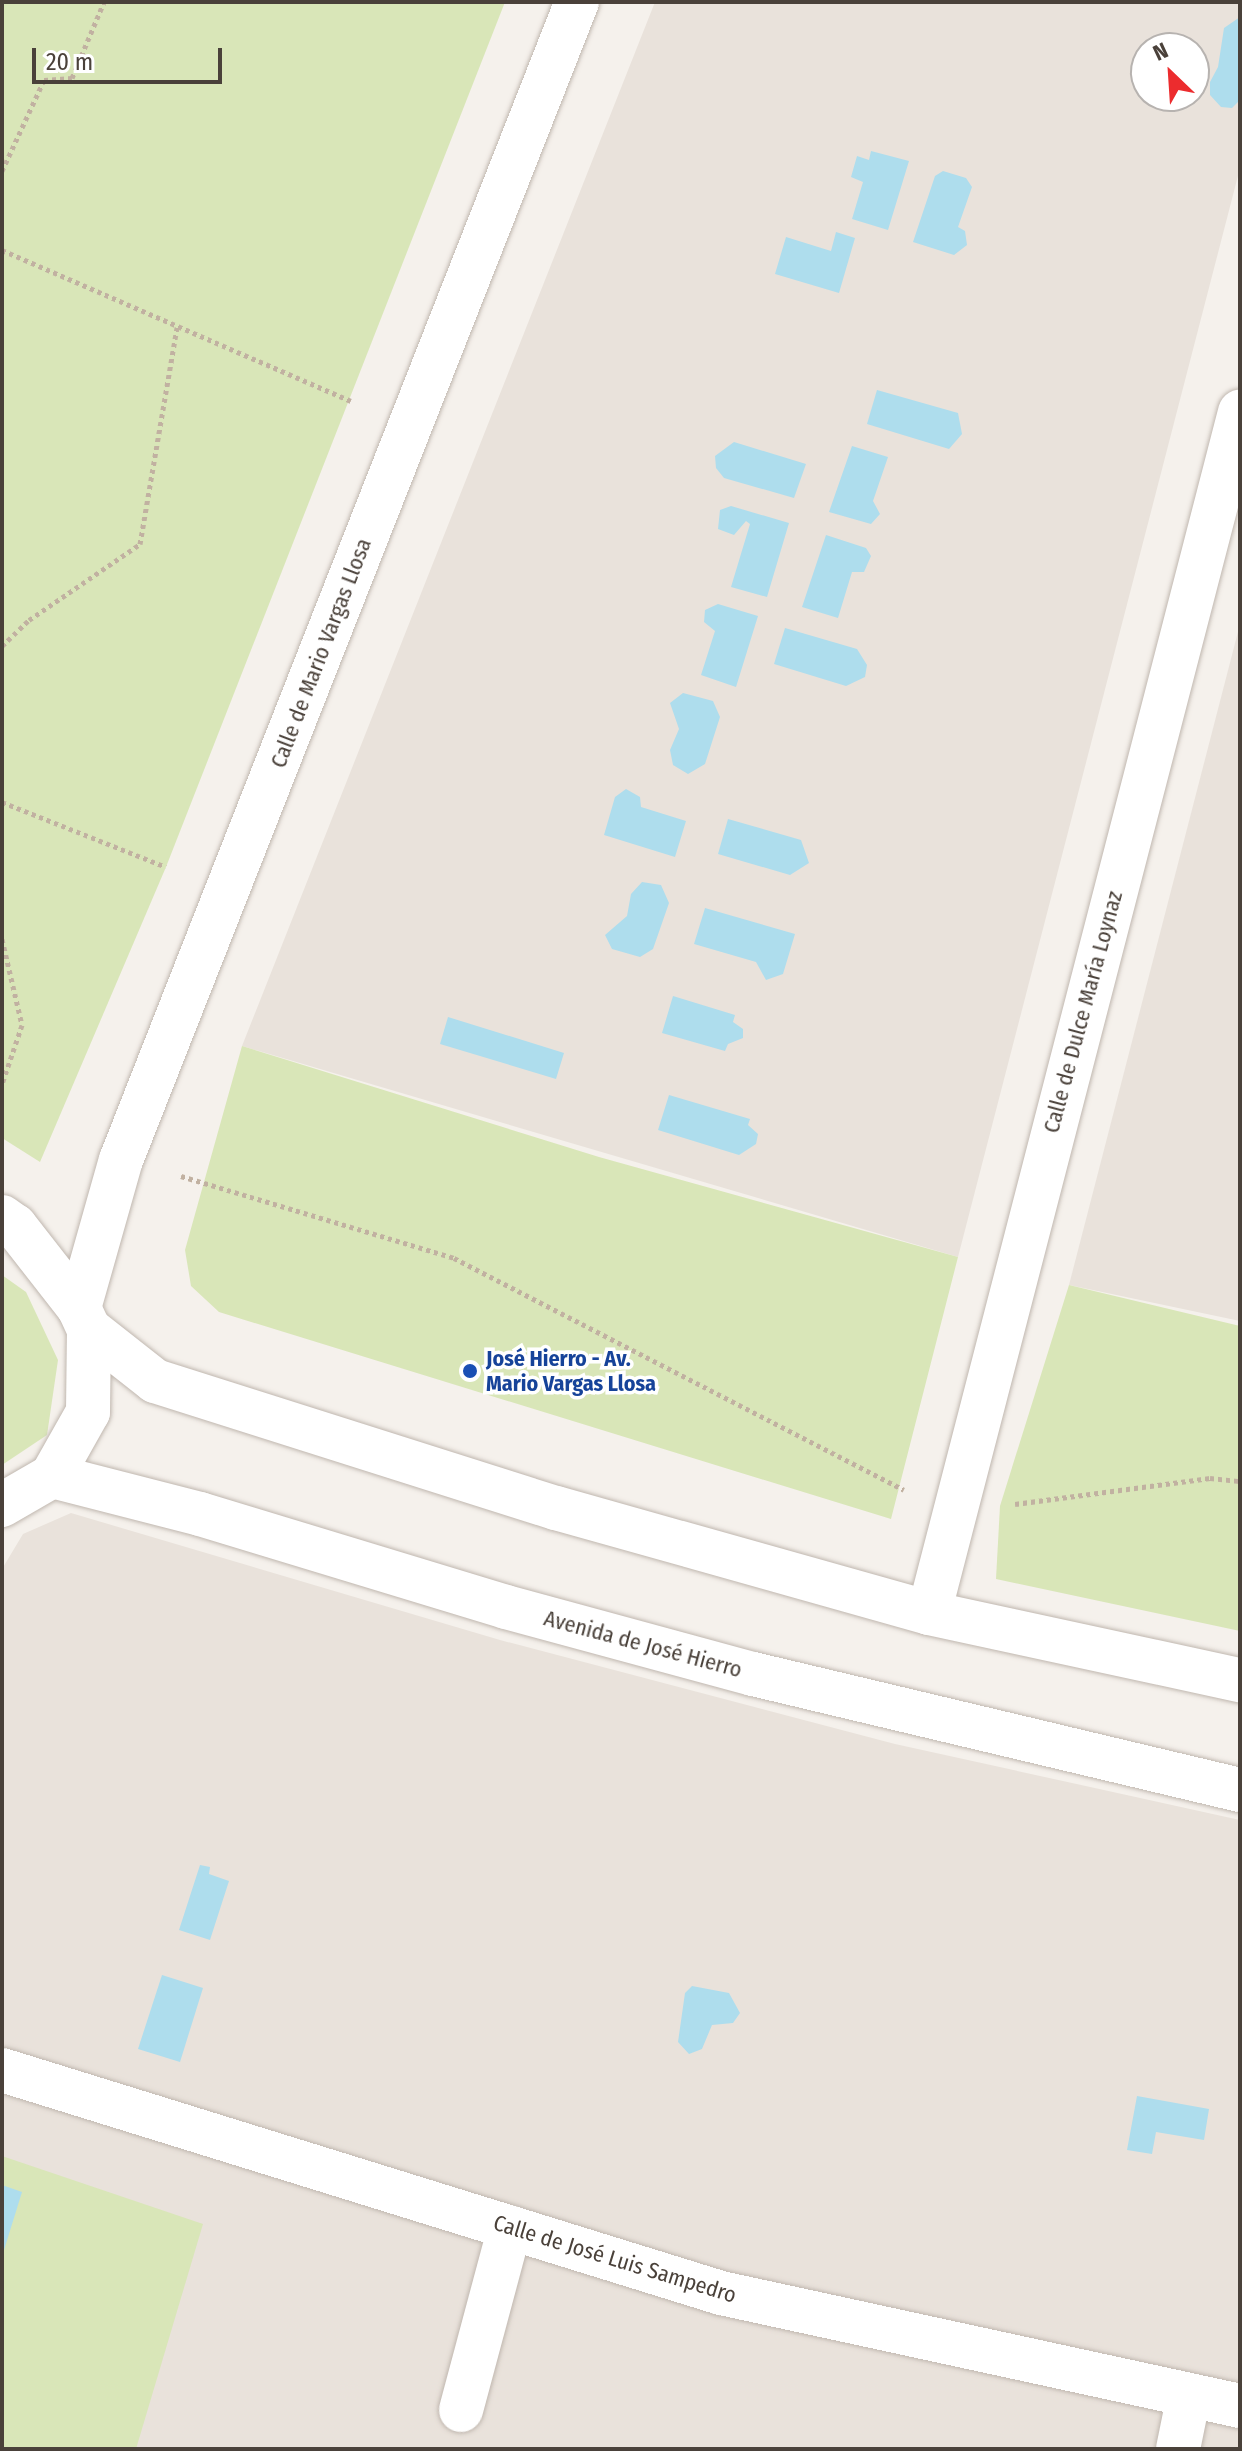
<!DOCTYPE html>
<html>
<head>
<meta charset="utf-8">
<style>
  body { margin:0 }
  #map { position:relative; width:1242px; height:2451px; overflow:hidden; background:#f5f1ec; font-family:"Fira Sans Condensed",sans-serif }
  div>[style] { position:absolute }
  .residential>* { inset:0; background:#e9e2db }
  .green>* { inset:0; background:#d9e6b8 }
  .water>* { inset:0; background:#aedded }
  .path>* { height:5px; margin-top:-2.5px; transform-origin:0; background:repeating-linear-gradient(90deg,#c1b1a1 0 4px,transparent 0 8px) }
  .roads { filter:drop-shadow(0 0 2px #c0b7af) drop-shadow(0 0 2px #c0b7af) }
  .minor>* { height:44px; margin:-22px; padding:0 22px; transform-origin:22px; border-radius:22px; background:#fff }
  .dots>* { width:22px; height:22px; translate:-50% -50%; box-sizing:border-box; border:4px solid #fff; border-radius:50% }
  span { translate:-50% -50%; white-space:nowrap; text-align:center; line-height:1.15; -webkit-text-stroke:7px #fff; paint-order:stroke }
  .street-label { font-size:22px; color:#4a413a }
  .transit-label { font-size:22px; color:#164399; font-weight:700 }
  .left { translate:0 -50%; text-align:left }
  .frame { position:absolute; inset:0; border:4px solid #4a413a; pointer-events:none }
  .north { position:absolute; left:1130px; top:32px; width:80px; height:80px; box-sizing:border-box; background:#fff; border:2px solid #b7b3b0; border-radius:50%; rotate:335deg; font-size:22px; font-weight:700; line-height:32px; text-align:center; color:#4a413a }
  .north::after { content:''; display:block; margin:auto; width:28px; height:36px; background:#ec2c2e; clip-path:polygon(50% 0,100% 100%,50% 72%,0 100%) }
  .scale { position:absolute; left:32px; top:48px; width:190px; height:36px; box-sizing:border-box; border:4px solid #4a413a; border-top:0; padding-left:10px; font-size:24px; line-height:28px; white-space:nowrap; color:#4a413a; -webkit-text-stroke:6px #fff; paint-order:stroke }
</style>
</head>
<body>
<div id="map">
  <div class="residential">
    <i style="clip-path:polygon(evenodd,655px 2px,1240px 2px,1240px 168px,958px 1257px,242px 1046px,655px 2px,1146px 48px,1194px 48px,1194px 96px,1146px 96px,1146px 48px)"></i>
    <i style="clip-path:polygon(1240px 624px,1240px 1321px,1069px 1285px)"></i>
    <i style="clip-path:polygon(71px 1513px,500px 1640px,895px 1744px,1240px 1820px,1240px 2449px,2px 2449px,2px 1569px,23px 1534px)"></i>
  </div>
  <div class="green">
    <i style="clip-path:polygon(2px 2px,505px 2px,166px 867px,40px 1162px,2px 1138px)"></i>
    <i style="clip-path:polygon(242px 1046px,599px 1157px,958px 1257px,891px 1519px,219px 1312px,191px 1286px,185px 1250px)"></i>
    <i style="clip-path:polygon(2px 1275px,26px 1292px,58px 1360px,47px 1435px,2px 1465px)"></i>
    <i style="clip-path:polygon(1069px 1285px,1240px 1326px,1240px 1631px,996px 1579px,1000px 1506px)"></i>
    <i style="clip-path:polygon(2px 2156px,203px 2224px,136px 2449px,2px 2448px)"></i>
  </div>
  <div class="water">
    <i style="clip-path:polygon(1240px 17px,1240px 100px,1232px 108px,1221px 107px,1210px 95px,1210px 82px,1218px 67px,1224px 28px)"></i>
    <i style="clip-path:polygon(871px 151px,909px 161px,888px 230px,852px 219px,863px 182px,851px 177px,857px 156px,869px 160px)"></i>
    <i style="clip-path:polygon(943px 171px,966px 178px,972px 187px,958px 227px,965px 231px,967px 245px,954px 255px,913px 242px,935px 176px)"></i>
    <i style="clip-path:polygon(836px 232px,855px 238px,839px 293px,775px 274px,786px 237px,831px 251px)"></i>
    <i style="clip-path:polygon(877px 390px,958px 413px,962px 434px,949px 449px,867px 424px)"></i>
    <i style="clip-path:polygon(734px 442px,806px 464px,794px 498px,724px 478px,716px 468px,715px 456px)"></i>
    <i style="clip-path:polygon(852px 446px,888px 457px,873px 501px,880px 514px,871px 524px,829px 512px)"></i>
    <i style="clip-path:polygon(731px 506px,789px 523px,767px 597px,731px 587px,750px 524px,746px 521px,734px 535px,718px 529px,720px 510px)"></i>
    <i style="clip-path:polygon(826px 535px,866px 548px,871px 556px,864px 572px,852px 572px,838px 618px,802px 607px)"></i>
    <i style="clip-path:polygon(718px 604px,758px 616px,736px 687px,701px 675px,715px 631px,704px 622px,705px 610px)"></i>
    <i style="clip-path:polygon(785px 628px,857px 649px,867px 665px,865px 677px,846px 686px,774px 664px)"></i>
    <i style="clip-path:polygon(683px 693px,713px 701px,720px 717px,705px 764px,688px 774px,673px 765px,670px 750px,679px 729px,670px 703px)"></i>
    <i style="clip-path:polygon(626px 789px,640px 797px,641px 807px,686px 821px,675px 857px,604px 835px,615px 797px)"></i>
    <i style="clip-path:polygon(728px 819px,801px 840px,809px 863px,790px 875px,718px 854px)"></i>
    <i style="clip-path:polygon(642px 882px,661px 885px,669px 903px,653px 949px,640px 957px,612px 949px,605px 935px,627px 916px,631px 894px)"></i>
    <i style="clip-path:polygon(705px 908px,795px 934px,783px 974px,766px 980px,756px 962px,694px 944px)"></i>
    <i style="clip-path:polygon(673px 996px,735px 1015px,733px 1022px,743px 1029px,743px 1038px,728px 1044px,725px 1051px,662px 1033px)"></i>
    <i style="clip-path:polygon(448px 1017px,564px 1053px,556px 1079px,440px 1044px)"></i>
    <i style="clip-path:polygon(669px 1095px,750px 1119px,748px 1125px,758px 1134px,756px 1144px,739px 1155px,658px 1130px)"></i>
    <i style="clip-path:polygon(200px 1865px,210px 1867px,209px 1874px,229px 1881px,210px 1940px,179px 1930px)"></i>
    <i style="clip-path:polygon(162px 1975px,203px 1988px,180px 2062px,138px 2049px)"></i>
    <i style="clip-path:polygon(692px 1986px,729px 1993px,740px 2013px,733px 2023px,712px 2025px,702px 2049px,689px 2054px,678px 2042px,685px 1993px)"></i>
    <i style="clip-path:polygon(1137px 2096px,1209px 2109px,1204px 2140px,1156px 2132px,1152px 2154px,1127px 2150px)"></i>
    <i style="clip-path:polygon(2px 2185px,22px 2192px,4px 2250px,2px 2249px)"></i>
  </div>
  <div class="path">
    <i style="left:2px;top:171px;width:100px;rotate:-65.2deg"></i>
    <i style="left:44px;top:80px;width:28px;rotate:-4deg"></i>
    <i style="left:72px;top:78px;width:82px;rotate:-67.2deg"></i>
    <i style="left:2px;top:250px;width:380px;rotate:23.4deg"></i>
    <i style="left:2px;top:646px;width:37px;rotate:-44deg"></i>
    <i style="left:29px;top:620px;width:135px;rotate:-34.4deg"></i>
    <i style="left:140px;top:544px;width:220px;rotate:-80.3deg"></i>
    <i style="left:2px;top:802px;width:176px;rotate:21.6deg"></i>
    <i style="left:2px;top:939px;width:88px;rotate:76.9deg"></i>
    <i style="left:22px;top:1025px;width:62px;rotate:108.7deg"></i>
    <i style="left:181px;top:1176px;width:285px;rotate:16.7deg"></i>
    <i style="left:454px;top:1258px;width:506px;rotate:27.27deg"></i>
    <i style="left:1015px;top:1504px;width:197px;rotate:-7.6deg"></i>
    <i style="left:1210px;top:1478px;width:30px;rotate:6deg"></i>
  </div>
  <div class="roads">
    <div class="minor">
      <i style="left:2px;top:1217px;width:16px;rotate:35deg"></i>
      <i style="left:15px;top:1226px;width:104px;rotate:52deg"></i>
      <i style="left:79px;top:1308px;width:23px;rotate:65deg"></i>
      <i style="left:89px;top:1329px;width:83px;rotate:90.7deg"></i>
      <i style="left:88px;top:1412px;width:73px;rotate:119.4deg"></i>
      <i style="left:52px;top:1476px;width:58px;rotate:149.9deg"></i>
      <i style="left:79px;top:1308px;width:154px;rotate:-74.2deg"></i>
      <i style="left:121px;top:1160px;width:1245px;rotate:-68.51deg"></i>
      <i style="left:89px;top:1329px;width:84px;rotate:38.2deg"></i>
      <i style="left:155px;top:1381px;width:421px;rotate:17.6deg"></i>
      <i style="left:556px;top:1508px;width:387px;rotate:15.7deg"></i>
      <i style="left:929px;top:1613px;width:318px;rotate:12.2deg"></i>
      <i style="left:52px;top:1476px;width:153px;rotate:14.4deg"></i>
      <i style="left:200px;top:1514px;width:320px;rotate:16.9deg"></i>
      <i style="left:506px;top:1607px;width:256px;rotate:15.2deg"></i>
      <i style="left:753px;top:1674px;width:501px;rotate:13.4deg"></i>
      <i style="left:929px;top:1613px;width:1241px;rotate:-75.48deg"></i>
      <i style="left:2px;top:2070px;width:753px;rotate:17.23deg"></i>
      <i style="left:721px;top:2293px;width:531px;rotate:12.28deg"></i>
      <i style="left:461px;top:2410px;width:189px;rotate:-75deg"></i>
      <i style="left:1178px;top:2449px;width:55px;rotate:-78.5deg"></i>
    </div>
  </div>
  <div class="dots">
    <i style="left:470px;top:1371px;background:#1a4fb4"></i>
  </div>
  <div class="street-label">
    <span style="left:321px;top:653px;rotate:-69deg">Calle de Mario Vargas Llosa</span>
    <span style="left:1083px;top:1012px;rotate:-75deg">Calle de Dulce María Loynaz</span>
    <span style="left:643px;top:1644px;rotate:15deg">Avenida de José Hierro</span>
    <span style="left:615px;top:2259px;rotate:17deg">Calle de José Luis Sampedro</span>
  </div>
  <div class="transit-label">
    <span class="left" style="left:486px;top:1371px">José Hierro - Av.<br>Mario Vargas Llosa</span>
  </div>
  <div class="frame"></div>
  <div class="north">N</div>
  <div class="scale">20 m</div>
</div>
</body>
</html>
